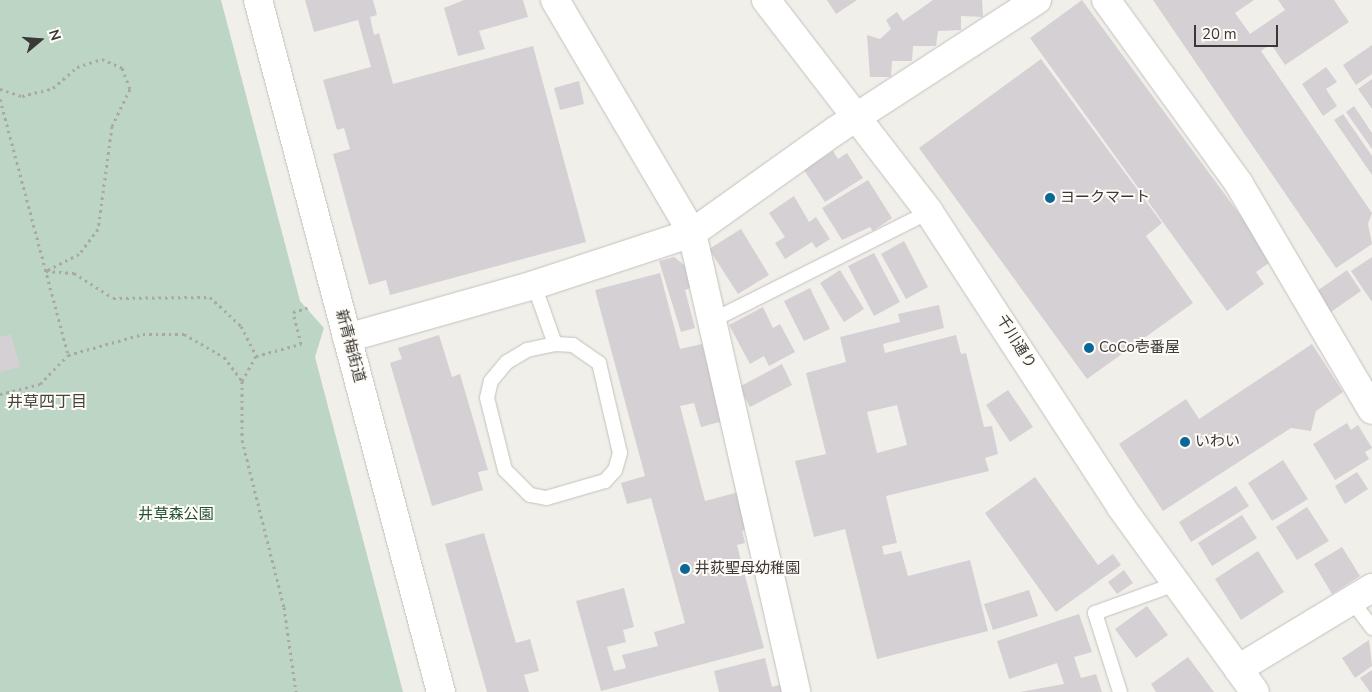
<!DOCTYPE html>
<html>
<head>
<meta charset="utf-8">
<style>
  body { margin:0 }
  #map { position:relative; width:1372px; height:692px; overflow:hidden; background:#f1efea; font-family:"Nunito Sans","Noto Sans JP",sans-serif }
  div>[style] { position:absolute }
  .green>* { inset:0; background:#bdd5c4 }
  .building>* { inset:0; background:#d4d0d4 }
  .path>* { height:3px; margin-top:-1.5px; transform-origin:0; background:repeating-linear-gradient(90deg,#a9a8a4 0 2.5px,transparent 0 6.5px) }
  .roads { filter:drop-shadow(0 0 1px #c3c1bc) drop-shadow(0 0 1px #c3c1bc) }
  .lane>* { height:14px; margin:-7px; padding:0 7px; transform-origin:7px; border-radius:7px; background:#fff }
  .street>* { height:28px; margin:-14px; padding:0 14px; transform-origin:14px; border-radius:14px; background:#fff }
  .secondary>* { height:28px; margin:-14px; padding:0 14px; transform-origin:14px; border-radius:14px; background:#fff }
  .dots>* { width:14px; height:14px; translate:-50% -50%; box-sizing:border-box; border:2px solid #fffcf7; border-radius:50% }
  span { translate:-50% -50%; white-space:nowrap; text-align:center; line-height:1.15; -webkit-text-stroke:4px #fffcf7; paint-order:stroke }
  .poi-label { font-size:15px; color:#3a3937 }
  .left { translate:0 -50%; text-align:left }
  .street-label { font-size:15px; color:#3a3937 }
  .park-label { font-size:15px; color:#205134 }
  .neighbourhood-label { font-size:16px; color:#45433f }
  .north { position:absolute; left:15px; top:15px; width:50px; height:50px; -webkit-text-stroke:4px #fffcf7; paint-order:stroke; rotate:72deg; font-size:14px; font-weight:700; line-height:20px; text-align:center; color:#3a3937 }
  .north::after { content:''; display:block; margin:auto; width:18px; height:22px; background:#3a3937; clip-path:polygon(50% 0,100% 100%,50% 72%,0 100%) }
  .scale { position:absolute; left:1194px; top:25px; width:84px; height:22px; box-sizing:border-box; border:2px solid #3a3937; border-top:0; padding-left:6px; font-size:15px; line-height:18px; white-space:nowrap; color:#3a3937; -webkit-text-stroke:4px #fffcf7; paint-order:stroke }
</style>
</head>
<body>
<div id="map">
  <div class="green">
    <i style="clip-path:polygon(0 0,221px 0,300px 301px,324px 328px,315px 357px,403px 692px,0 692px)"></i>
  </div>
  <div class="building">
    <i style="clip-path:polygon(305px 0,373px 0,377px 15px,370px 17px,374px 35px,379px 33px,393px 84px,533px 46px,586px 242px,390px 295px,386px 280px,369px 285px,333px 154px,350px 149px,344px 128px,337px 130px,323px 80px,371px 67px,358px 20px,314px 32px)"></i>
    <i style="clip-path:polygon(464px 0,523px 0,528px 17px,479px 31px,485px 49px,458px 56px,444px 8px)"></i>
    <i style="clip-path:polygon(827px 0,857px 0,836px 14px)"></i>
    <i style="clip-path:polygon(933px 0,982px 0,983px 17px,961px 16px,961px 30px,938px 31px,936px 46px,913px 46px,912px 61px,892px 61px,891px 77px,870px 77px,867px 35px,880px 39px,891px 29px,886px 20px,897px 12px,903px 21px)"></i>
    <i style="clip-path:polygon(1082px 0,1273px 260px,1256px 272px,1264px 284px,1227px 311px,1030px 38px)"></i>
    <i style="clip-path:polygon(1153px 0,1254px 0,1235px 13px,1250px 34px,1285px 10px,1278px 0,1334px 0,1349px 22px,1285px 65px,1271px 44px,1261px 51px,1372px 213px,1368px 224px,1372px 244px,1336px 268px)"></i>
    <i style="clip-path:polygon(1372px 45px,1372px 74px,1356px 85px,1343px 65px)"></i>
    <i style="clip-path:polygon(1041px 59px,1162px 223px,1146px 236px,1193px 303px,1087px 379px,919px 148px)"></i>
    <i style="clip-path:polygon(1326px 67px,1337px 82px,1326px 89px,1337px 106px,1323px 116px,1302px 84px)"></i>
    <i style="clip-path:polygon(1372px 79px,1372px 109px,1358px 89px)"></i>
    <i style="clip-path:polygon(579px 81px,584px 104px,560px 110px,554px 88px)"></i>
    <i style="clip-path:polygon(1354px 106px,1372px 133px,1372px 149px,1346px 112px)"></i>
    <i style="clip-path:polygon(1343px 114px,1372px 156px,1372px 175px,1334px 120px)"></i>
    <i style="clip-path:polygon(833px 151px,838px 159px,847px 153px,863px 178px,825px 202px,804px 170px)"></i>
    <i style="clip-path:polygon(868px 180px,892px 218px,873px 231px,870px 227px,842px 240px,822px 208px)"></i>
    <i style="clip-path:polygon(794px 196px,809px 222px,816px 217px,830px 239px,816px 248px,812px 242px,785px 259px,775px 243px,785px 237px,769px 213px)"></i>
    <i style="clip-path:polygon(741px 229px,769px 275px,738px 294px,709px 249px)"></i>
    <i style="clip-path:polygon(904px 241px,928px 287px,906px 299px,881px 254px)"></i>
    <i style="clip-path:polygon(874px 253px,900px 302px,874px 316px,848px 266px)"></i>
    <i style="clip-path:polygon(674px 257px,688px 268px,693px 287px,685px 290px,695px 328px,681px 332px,659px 261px)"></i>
    <i style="clip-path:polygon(1372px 257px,1372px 302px,1351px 271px)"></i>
    <i style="clip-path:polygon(840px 270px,864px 309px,844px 322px,820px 283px)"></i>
    <i style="clip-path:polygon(1347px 270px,1361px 291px,1331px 312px,1317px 291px)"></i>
    <i style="clip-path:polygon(660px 273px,680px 349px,702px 344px,723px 421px,701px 427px,694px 403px,680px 406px,705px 501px,739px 492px,749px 529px,742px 531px,745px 543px,737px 545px,764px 648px,601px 691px,576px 601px,624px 588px,634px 627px,623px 630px,626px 642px,607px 647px,614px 671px,626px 668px,622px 655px,658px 646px,654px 632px,685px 623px,651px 498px,627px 504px,621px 483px,645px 476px,595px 290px)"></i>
    <i style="clip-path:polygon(810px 288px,830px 329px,804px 341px,784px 301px)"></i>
    <i style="clip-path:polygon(evenodd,939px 305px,944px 328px,883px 344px,885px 353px,956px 335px,961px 354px,966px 353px,984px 427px,992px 426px,998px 454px,985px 458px,989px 471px,886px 496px,897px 543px,882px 546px,884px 555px,901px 551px,908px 576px,970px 560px,988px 631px,877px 659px,845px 529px,814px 537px,795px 461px,826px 454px,806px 373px,846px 362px,840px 337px,900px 322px,898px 314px,939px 305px,897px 405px,907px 445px,877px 453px,867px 412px,897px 405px)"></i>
    <i style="clip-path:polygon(763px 307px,773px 328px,780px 324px,795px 352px,769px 366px,764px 356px,750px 364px,729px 325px)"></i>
    <i style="clip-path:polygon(11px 334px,20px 367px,0 372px,0 337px)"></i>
    <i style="clip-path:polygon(439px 335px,452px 377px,460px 374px,488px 470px,478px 472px,483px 490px,432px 506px,390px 363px,402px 359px,398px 348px)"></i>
    <i style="clip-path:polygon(1312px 344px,1343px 392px,1316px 411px,1311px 431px,1291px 428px,1163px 511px,1119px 444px,1186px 399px,1199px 419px)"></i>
    <i style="clip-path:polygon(782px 364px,792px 385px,750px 407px,739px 387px)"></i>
    <i style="clip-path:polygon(1008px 390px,1033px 427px,1010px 442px,986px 405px)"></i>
    <i style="clip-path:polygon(1347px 423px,1351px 430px,1358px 425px,1372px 448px,1365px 452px,1369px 459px,1335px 480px,1313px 444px)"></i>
    <i style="clip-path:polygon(1283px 460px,1308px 499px,1272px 521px,1248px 483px)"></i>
    <i style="clip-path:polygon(1357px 472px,1368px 489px,1345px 504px,1335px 486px)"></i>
    <i style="clip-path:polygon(1035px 477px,1098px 565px,1113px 554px,1121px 565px,1056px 612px,985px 513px)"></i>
    <i style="clip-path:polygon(1236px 486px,1249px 506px,1191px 542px,1179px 522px)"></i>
    <i style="clip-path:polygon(1307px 507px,1329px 541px,1297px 560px,1276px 527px)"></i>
    <i style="clip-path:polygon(1242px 515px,1257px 538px,1212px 566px,1198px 543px)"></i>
    <i style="clip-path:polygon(484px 533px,516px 643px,530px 639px,539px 671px,524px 675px,529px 692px,487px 692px,445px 544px)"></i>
    <i style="clip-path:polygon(1342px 547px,1360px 576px,1332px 594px,1314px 564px)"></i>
    <i style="clip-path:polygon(1258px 551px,1284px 592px,1241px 620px,1215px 579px)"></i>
    <i style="clip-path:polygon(1124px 570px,1133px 583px,1117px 594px,1108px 582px)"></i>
    <i style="clip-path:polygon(1029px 590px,1038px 616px,993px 630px,984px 604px)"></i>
    <i style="clip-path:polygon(1147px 606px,1168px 635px,1136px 658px,1115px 629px)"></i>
    <i style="clip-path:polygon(1079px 614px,1092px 652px,1074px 657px,1081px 678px,1096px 674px,1102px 692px,1020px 692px,1064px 684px,1057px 663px,1009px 679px,997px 641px)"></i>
    <i style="clip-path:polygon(1369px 640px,1372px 666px,1355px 678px,1342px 658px)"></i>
    <i style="clip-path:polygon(1188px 657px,1214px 692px,1156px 692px,1151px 684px)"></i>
    <i style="clip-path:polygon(765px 658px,772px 687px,783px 684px,785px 692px,719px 692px,714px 671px)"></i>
    <i style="clip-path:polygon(1372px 670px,1372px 692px,1370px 692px,1360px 678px)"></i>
  </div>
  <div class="path">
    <i style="left:0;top:89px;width:23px;rotate:18deg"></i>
    <i style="left:22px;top:96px;width:32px;rotate:-14deg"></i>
    <i style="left:53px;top:88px;width:32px;rotate:-41deg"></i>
    <i style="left:77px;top:67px;width:26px;rotate:-18deg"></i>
    <i style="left:102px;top:59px;width:22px;rotate:24deg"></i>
    <i style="left:122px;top:68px;width:22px;rotate:69deg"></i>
    <i style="left:130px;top:89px;width:41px;rotate:115.9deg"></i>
    <i style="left:112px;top:126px;width:104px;rotate:97.7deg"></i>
    <i style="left:98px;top:229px;width:31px;rotate:127deg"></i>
    <i style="left:79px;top:254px;width:37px;rotate:153deg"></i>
    <i style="left:46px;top:271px;width:28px;rotate:4deg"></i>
    <i style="left:74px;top:273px;width:46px;rotate:32.7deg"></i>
    <i style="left:113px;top:298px;width:97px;rotate:-0.6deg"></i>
    <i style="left:210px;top:297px;width:42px;rotate:43.1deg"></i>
    <i style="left:241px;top:326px;width:34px;rotate:63deg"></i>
    <i style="left:0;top:99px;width:265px;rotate:75.1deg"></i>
    <i style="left:242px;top:381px;width:29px;rotate:-61deg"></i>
    <i style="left:256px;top:356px;width:47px;rotate:-14.9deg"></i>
    <i style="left:301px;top:344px;width:33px;rotate:-104deg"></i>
    <i style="left:293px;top:312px;width:15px;rotate:-16deg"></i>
    <i style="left:0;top:394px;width:41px;rotate:-14deg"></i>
    <i style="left:40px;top:384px;width:40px;rotate:-46deg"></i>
    <i style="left:68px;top:355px;width:78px;rotate:-15.6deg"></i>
    <i style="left:143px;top:334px;width:41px"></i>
    <i style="left:184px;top:334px;width:46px;rotate:29.9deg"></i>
    <i style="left:224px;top:357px;width:30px;rotate:53deg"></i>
    <i style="left:242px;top:381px;width:59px;rotate:90deg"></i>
    <i style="left:242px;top:440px;width:172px;rotate:75.9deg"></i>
    <i style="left:284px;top:607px;width:86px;rotate:82deg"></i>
  </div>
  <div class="roads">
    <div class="lane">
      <i style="left:534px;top:285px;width:63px;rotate:70.4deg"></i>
      <i style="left:713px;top:320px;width:241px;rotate:-26.6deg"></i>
      <i style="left:555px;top:344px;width:18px;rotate:3deg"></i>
      <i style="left:573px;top:345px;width:32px;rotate:35deg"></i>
      <i style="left:599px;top:363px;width:92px;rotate:76.9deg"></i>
      <i style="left:620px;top:453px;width:18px;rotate:106deg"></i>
      <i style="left:615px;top:470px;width:15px;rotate:132deg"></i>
      <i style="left:605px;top:481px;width:61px;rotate:163.9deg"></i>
      <i style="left:546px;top:498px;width:16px;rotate:-169deg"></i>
      <i style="left:530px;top:495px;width:35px;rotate:-135deg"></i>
      <i style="left:505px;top:470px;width:74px;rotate:-104deg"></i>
      <i style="left:487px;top:398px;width:17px;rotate:-77deg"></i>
      <i style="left:491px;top:381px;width:25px;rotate:-50deg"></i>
      <i style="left:507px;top:362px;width:23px;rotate:-31deg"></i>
      <i style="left:527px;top:350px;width:29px;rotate:-12deg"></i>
      <i style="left:1352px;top:601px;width:34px;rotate:53deg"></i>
      <i style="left:1120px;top:692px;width:83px;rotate:-107.6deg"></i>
      <i style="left:1095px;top:613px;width:85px;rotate:-19.9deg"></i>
    </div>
    <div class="street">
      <i style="left:555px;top:0;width:270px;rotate:59.5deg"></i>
      <i style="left:692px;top:233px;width:471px;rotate:77.2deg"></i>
      <i style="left:1106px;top:0;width:227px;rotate:54.1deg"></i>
      <i style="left:1239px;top:184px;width:262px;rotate:59.5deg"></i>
      <i style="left:347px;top:338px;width:194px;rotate:-15.8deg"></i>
      <i style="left:534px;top:285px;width:166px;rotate:-18.2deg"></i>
      <i style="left:692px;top:233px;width:176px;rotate:-35.5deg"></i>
      <i style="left:835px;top:131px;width:241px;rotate:-33deg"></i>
      <i style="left:1238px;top:669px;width:157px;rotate:-31.2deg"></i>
    </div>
    <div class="secondary">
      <i style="left:258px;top:0;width:716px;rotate:75.19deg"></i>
      <i style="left:766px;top:0;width:267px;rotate:52.4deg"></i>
      <i style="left:929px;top:212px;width:352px;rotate:56.9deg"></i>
      <i style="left:1121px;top:507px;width:228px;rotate:54.1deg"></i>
    </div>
  </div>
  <div class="dots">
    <i style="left:1050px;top:198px;background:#0a6796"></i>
    <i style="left:1089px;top:348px;background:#0a6796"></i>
    <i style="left:1185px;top:442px;background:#0a6796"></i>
    <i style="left:685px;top:569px;background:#0a6796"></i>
  </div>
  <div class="poi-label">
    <span class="left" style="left:1060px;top:198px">ヨークマート</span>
    <span class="left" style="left:1099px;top:348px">CoCo壱番屋</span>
    <span class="left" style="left:1195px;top:442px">いわい</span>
    <span class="left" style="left:695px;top:569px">井荻聖母幼稚園</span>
  </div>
  <div class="street-label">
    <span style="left:1016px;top:342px;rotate:58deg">千川通り</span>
    <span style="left:350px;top:346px;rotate:75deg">新青梅街道</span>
  </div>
  <div class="park-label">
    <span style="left:176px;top:515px">井草森公園</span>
  </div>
  <div class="neighbourhood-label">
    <span style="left:47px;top:402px">井草四丁目</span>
  </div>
  <div class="north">N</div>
  <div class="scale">20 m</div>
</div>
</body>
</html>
